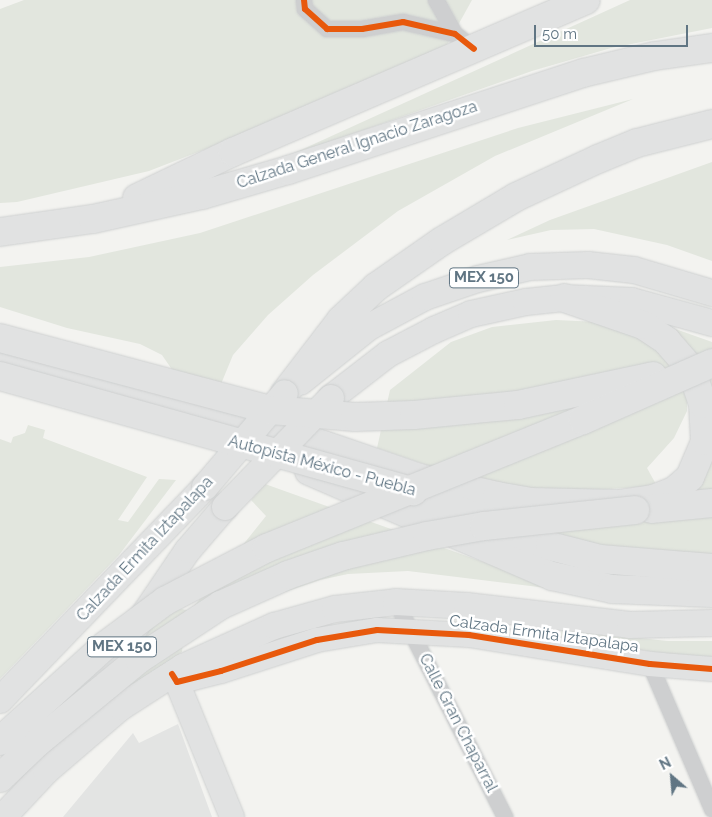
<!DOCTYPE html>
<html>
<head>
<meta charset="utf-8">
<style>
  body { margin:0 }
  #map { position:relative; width:712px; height:817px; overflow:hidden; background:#f3f3f0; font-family:Raleway,sans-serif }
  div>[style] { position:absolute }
  .built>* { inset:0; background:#e3e4e3 }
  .green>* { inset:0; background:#e2e6de }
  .roads { filter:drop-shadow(0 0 1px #ced0d0) drop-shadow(0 0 1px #ced0d0) }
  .street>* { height:16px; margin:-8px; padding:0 8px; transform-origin:8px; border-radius:8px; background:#cecfd0 }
  .secondary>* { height:24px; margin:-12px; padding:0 12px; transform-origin:12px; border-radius:12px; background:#e1e2e2 }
  .primary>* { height:26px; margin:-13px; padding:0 13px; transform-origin:13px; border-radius:13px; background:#e1e2e2 }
  .highway>* { height:28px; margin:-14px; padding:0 14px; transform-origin:14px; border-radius:14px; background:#e1e2e2 }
  .bridges { filter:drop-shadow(0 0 1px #ced0d0) drop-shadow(0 0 1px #ced0d0) }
  .primary-bridge>* { height:26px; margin:-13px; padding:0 13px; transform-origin:13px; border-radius:13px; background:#e1e2e2 }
  .highway-bridge>* { height:28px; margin:-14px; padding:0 14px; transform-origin:14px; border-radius:14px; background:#e1e2e2 }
  .cycleway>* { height:6px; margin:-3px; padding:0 3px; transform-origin:3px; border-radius:3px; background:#e8590c }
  span { translate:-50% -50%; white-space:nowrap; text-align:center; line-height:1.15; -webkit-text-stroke:5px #fff; paint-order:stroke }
  .shield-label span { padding:1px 4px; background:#fff; border:1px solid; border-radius:4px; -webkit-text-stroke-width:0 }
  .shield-label { font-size:15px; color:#607583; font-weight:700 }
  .street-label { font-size:16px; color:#607583 }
  .north { position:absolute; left:647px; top:752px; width:50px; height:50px; -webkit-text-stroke:4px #fff; paint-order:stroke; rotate:333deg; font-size:14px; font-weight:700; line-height:20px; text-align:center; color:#607583 }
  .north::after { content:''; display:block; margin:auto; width:18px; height:22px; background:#607583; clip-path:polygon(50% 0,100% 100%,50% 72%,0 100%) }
  .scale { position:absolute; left:534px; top:25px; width:154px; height:22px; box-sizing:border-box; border:2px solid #607583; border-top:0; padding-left:6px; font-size:15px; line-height:18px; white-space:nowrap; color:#607583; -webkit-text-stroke:4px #fff; paint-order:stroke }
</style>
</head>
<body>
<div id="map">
  <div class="built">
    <i style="clip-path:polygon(178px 724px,212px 817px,63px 817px,133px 733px,139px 743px)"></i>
  </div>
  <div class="green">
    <i style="clip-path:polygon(24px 0,472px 0,447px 45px,224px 142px,149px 171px,17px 202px,0 203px,0 9px)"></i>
    <i style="clip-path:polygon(630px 0,712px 0,712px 28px,611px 48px,532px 71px,281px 159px)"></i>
    <i style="clip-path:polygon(633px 99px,495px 156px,398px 211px,313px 275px,268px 315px,233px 355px,221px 384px,175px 374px,162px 355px,140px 344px,67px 328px,0 307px,0 267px,89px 257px,200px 233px,518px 128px)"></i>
    <i style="clip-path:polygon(712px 162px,712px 261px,667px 245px,594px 229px,551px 230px,507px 240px,550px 220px)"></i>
    <i style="clip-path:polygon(556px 320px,599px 322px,635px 335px,669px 358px,687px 396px,687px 411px,674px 438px,647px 468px,657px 486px,594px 490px,523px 488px,456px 475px,377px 448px,390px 390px,451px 342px,492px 327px)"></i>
    <i style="clip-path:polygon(667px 326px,712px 342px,712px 397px)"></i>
    <i style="clip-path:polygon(28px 425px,45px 430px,43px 438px,147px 477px,118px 520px,128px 522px,159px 479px,176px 480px,119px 555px,0 679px,0 439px,11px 443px,13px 437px,25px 433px)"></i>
    <i style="clip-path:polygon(712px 460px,712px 557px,639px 553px,550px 536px,561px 524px,596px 517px)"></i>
    <i style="clip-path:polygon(265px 484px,542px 583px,571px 591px,408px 571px,348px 574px,320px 580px,265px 599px,183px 639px,182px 652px,80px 724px,167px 605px,190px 611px,266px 516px,251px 500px)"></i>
    <i style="clip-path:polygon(562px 629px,667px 641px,712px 641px,712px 657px,666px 654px,560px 637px)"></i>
  </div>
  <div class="roads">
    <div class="street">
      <i style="left:304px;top:0;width:9px;rotate:84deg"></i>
      <i style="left:305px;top:9px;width:30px;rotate:42deg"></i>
      <i style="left:327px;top:29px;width:35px"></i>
      <i style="left:362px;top:29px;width:42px;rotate:-9.7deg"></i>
      <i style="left:403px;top:22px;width:53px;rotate:13deg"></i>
      <i style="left:455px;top:34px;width:24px;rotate:38deg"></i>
      <i style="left:436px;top:0;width:39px;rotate:61deg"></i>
      <i style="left:396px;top:602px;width:241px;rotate:63.1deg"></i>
      <i style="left:650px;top:664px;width:158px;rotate:66.8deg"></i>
    </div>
    <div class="secondary">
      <i style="left:172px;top:674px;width:9px;rotate:58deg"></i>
      <i style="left:177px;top:682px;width:45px;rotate:-14deg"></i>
      <i style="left:221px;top:671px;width:101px;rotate:-17.9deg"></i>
      <i style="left:317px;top:640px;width:61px;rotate:-9.5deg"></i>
      <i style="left:377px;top:630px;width:92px;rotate:3.1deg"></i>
      <i style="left:469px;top:635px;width:183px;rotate:9.1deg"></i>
      <i style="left:650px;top:664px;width:62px;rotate:4.6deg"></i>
      <i style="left:177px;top:682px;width:146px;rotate:67.8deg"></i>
    </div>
    <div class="primary">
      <i style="left:300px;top:382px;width:88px;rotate:-38.6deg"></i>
      <i style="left:369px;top:327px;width:64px;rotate:-28.2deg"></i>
      <i style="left:425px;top:297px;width:56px;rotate:-18.8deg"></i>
      <i style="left:478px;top:279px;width:53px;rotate:-13deg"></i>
      <i style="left:530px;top:267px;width:58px;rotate:-2deg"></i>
      <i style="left:588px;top:265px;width:46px;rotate:6.2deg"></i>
      <i style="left:634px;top:270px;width:81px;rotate:16.4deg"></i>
      <i style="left:331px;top:398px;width:72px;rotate:-37.7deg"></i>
      <i style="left:388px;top:354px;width:52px;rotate:-27.6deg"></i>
      <i style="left:434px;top:330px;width:40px;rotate:-23.4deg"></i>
      <i style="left:471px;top:314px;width:56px;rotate:-12.3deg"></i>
      <i style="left:526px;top:302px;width:38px;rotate:-6deg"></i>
      <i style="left:564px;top:298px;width:68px;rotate:2.5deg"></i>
      <i style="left:632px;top:301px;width:83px;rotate:15.4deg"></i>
      <i style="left:89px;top:696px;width:176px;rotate:-55.9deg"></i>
      <i style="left:188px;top:550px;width:57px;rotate:-49.3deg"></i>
      <i style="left:0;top:700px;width:296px;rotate:-46.1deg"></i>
      <i style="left:3px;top:817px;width:63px;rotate:-46.9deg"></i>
      <i style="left:46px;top:771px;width:99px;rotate:-40.5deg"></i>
      <i style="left:121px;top:707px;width:74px;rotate:-32.8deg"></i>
      <i style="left:183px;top:667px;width:100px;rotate:-24.3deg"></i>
      <i style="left:274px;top:626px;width:63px;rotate:-15.6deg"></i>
      <i style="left:335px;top:609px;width:61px;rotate:-6.5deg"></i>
      <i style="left:396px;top:602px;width:71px;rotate:3.2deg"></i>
      <i style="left:467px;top:606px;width:164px;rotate:6.6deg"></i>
      <i style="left:630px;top:625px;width:82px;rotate:-1.4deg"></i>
    </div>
    <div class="highway">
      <i style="left:137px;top:198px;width:106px;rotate:-25.6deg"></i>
      <i style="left:233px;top:152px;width:384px;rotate:-23.3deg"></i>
      <i style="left:0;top:232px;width:94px;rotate:-8deg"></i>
      <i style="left:93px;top:219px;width:112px;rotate:-12.4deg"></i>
      <i style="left:202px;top:195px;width:90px;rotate:-16.2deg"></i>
      <i style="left:288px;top:170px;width:311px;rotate:-18.2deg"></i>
      <i style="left:583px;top:73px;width:74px;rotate:-13.3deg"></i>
      <i style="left:655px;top:56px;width:58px;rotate:-8deg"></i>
      <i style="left:0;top:359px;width:188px;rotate:13.5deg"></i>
      <i style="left:183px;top:403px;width:28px;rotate:21deg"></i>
      <i style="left:285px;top:393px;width:92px;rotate:-52.5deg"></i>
      <i style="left:341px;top:320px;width:48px;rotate:-43.3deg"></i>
      <i style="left:376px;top:287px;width:80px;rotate:-34.9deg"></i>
      <i style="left:442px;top:241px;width:86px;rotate:-30.7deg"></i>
      <i style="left:516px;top:197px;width:90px;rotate:-24.9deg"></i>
      <i style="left:598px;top:159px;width:42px;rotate:-22.3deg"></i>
      <i style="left:637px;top:143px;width:77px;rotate:-14.2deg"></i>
      <i style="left:193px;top:400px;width:239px;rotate:19deg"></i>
      <i style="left:419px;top:478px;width:80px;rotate:13deg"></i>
      <i style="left:497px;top:496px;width:35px;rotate:10deg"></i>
      <i style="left:531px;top:502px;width:87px;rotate:1.3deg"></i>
      <i style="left:618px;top:504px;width:35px;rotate:-8deg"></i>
      <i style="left:653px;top:499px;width:22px;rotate:-21deg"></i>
      <i style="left:674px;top:491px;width:21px;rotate:-41deg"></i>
      <i style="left:690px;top:477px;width:39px;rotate:-67deg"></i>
      <i style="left:705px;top:441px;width:37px;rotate:-93deg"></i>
      <i style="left:703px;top:404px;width:37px;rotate:-109deg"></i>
      <i style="left:691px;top:369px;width:37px;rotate:-131deg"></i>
      <i style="left:667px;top:341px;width:29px;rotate:-146deg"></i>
      <i style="left:643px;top:325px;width:83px;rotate:-161.1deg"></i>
      <i style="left:309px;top:471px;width:265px;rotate:23.4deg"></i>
      <i style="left:552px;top:576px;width:61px;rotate:12.2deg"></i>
      <i style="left:612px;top:589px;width:100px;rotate:2.3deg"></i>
      <i style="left:407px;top:490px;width:154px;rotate:21.4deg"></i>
      <i style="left:550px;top:546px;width:52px;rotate:14.6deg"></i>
      <i style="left:600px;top:559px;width:112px;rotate:4.6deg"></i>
      <i style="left:651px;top:509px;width:61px;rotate:-5.6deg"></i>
    </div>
  </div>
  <div class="bridges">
    <div class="primary-bridge">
      <i style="left:205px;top:487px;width:123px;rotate:-49.6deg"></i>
      <i style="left:225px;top:507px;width:152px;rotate:-45.8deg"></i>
    </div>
    <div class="highway-bridge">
      <i style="left:0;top:338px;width:280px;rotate:14.9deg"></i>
      <i style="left:271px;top:410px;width:84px;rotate:4.8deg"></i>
      <i style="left:355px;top:417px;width:59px;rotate:-1.9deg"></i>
      <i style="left:414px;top:415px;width:104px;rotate:-5.5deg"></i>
      <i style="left:518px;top:405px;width:138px;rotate:-12.1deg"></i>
      <i style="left:0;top:376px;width:429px;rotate:15.6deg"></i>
      <i style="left:0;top:741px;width:143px;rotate:-42.2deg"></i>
      <i style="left:106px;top:645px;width:74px;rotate:-36.7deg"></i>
      <i style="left:165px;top:601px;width:115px;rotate:-27.5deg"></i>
      <i style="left:267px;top:548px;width:341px;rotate:-22.1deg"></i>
      <i style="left:583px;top:420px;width:141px;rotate:-23.8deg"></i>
      <i style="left:0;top:778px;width:52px;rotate:-43.5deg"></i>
      <i style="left:38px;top:742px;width:131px;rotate:-39.4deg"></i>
      <i style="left:139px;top:659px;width:98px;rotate:-33.4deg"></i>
      <i style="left:221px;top:605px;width:73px;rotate:-24.1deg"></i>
      <i style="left:288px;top:575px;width:58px;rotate:-19.1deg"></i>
      <i style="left:343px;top:556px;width:86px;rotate:-13.4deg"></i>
      <i style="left:427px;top:536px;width:58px;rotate:-10deg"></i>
      <i style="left:484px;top:526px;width:152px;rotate:-6deg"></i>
    </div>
  </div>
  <div class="cycleway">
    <i style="left:304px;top:0;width:9px;rotate:84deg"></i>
    <i style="left:305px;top:9px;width:30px;rotate:42deg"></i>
    <i style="left:327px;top:29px;width:35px"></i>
    <i style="left:362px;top:29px;width:42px;rotate:-9.7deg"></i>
    <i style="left:403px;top:22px;width:53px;rotate:13deg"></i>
    <i style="left:455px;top:34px;width:24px;rotate:38deg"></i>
    <i style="left:172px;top:674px;width:9px;rotate:58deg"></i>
    <i style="left:177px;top:682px;width:45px;rotate:-14deg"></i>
    <i style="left:221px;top:671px;width:101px;rotate:-17.9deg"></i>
    <i style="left:317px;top:640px;width:61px;rotate:-9.5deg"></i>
    <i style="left:377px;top:630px;width:92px;rotate:3.1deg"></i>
    <i style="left:469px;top:635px;width:183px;rotate:9.1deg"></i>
    <i style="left:650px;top:664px;width:62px;rotate:4.6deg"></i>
  </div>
  <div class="shield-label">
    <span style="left:484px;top:278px">MEX 150</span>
    <span style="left:122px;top:647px">MEX 150</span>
  </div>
  <div class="street-label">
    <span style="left:357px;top:145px;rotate:-18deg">Calzada General Ignacio Zaragoza</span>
    <span style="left:322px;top:466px;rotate:15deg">Autopista México - Puebla</span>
    <span style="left:145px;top:549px;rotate:-47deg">Calzada Ermita Iztapalapa</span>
    <span style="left:544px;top:634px;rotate:8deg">Calzada Ermita Iztapalapa</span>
    <span style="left:458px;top:723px;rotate:63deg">Calle Gran Chaparral</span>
  </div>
  <div class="north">N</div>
  <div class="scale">50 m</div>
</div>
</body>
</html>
